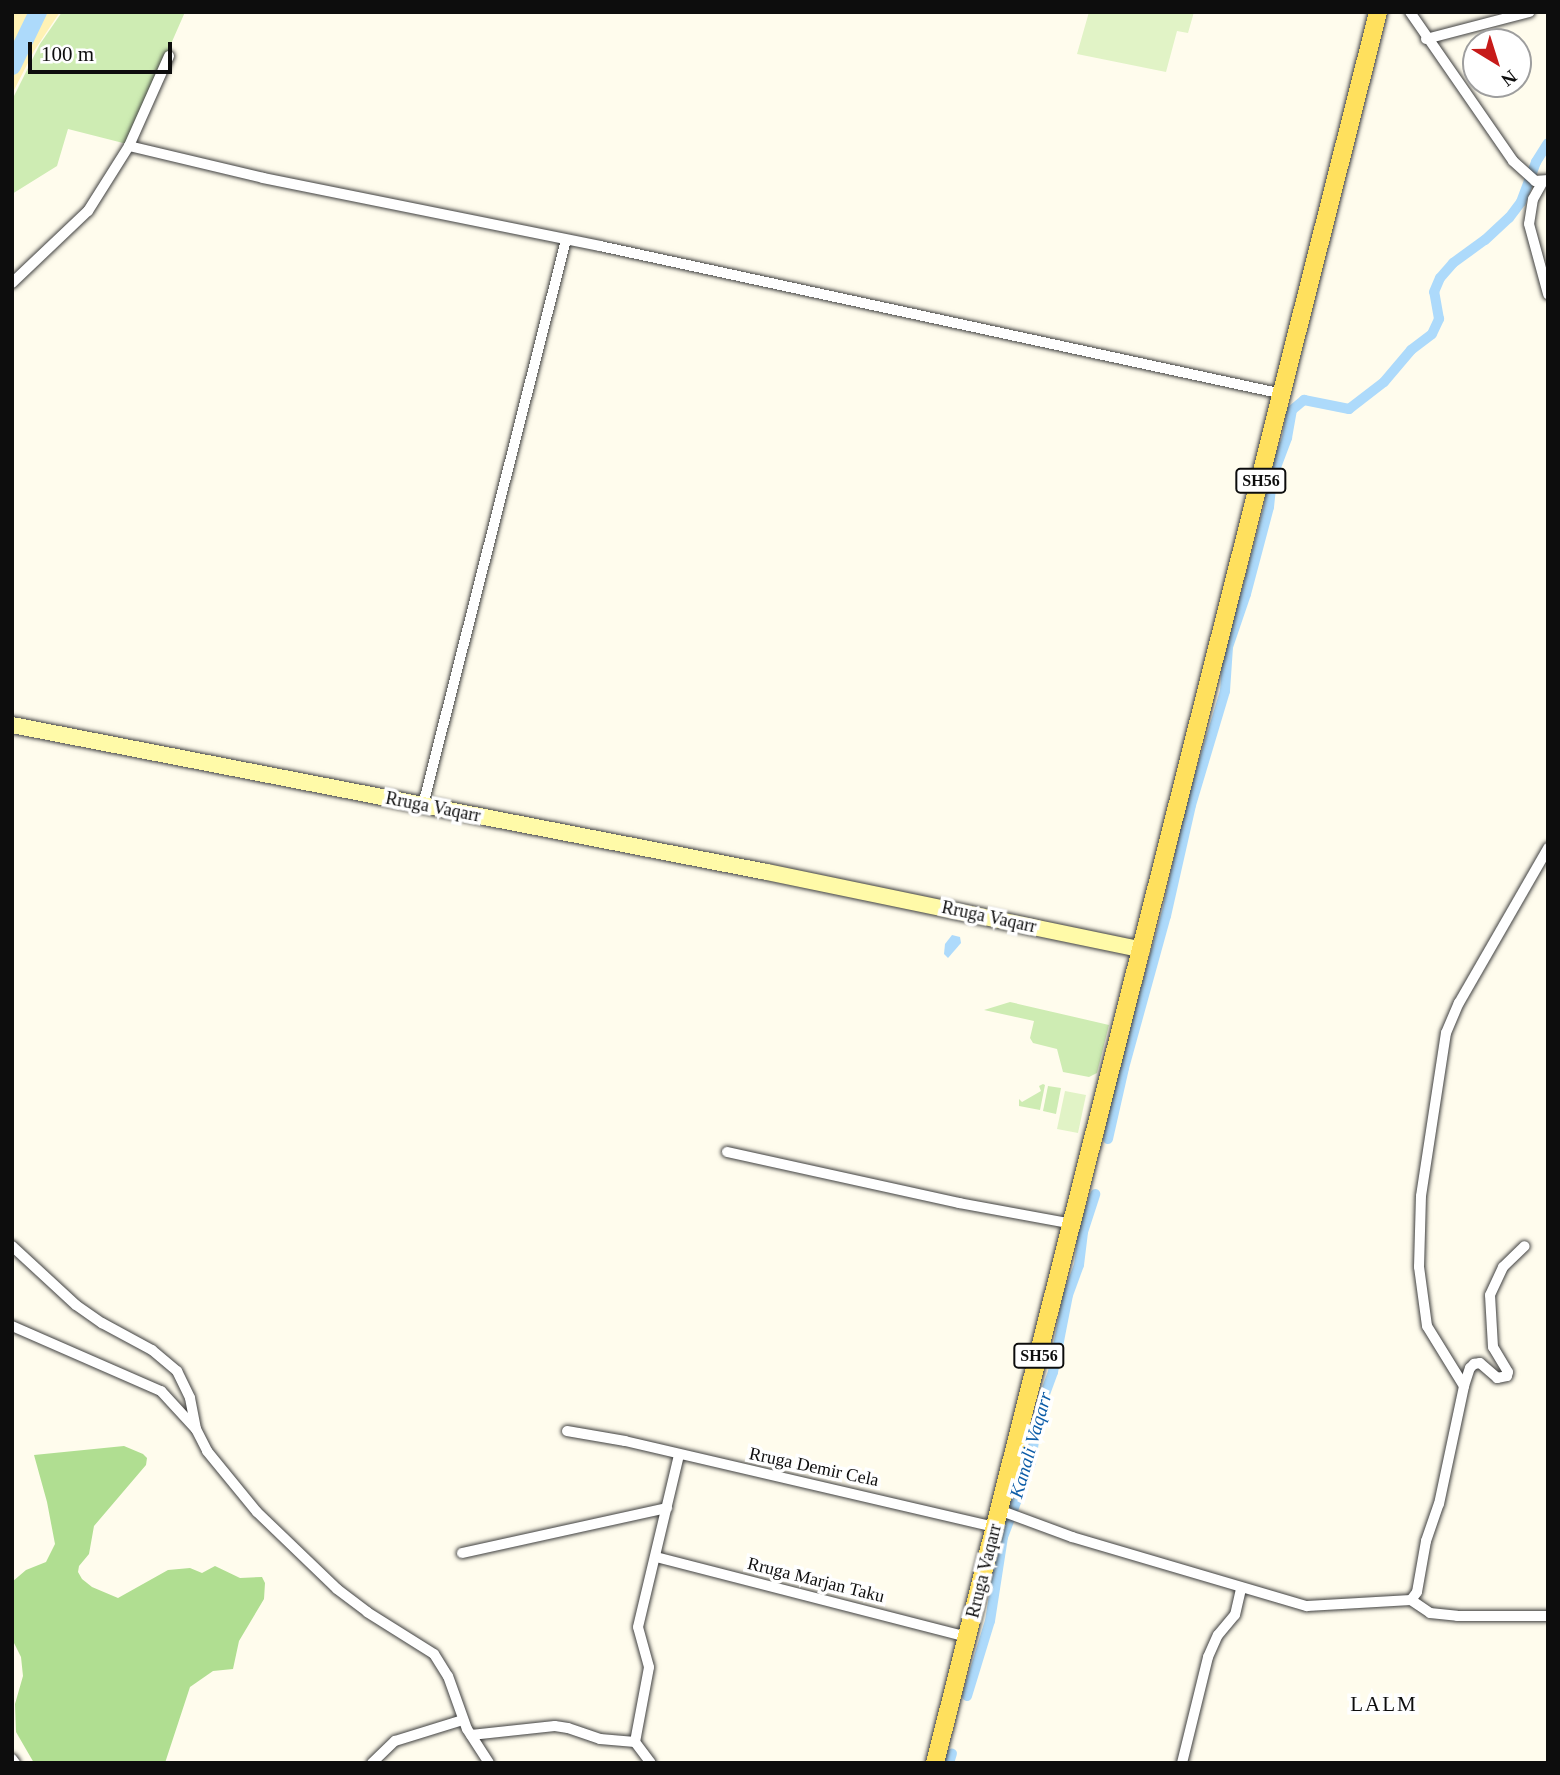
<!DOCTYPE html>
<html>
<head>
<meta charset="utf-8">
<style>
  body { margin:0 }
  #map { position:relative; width:1560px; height:1775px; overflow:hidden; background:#fffced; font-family:"Times New Roman",serif }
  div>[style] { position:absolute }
  .green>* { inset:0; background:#ceecb3 }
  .forest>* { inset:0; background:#b0de91 }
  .sand>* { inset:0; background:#fff2b5 }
  .pitch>* { inset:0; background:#e1f3c6 }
  .water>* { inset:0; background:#addafb }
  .canal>* { height:10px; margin:-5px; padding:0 5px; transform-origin:5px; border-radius:5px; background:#addafb }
  .river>* { height:18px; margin:-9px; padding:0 9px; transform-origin:9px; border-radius:9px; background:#addafb }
  .roads { filter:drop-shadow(0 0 2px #404040) drop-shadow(0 0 2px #404040) }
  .minor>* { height:10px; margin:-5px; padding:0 5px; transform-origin:5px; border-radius:5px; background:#fff }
  .secondary>* { height:16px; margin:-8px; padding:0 8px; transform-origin:8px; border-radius:8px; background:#fffaa8 }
  .primary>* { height:18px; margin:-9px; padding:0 9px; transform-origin:9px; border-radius:9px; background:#ffe05d }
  span { translate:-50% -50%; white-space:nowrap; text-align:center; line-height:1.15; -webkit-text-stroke:7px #fff; paint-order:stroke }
  .shield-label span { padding:2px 5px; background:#fff; border:2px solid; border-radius:5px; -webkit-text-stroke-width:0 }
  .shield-label { font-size:16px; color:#0d0d0d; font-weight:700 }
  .street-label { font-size:18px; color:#0d0d0d }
  .water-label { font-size:19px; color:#0d5da8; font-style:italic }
  .quarter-label { font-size:21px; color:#0d0d0d; letter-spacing:2px }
  .frame { position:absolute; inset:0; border:14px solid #0d0d0d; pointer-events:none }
  .north { position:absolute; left:1462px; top:28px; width:70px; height:70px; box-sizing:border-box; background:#fff; border:2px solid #9e9e9e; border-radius:50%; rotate:142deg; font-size:19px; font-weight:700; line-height:28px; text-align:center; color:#0d0d0d }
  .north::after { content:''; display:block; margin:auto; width:24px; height:32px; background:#c71b1a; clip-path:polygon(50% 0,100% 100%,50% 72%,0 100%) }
  .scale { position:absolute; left:28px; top:42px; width:144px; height:32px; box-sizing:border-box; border:4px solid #0d0d0d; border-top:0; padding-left:9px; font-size:21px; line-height:24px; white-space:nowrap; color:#0d0d0d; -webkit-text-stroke:5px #fff; paint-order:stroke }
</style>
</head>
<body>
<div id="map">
  <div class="green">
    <i style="clip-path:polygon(62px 12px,185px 12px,127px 144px,68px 129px,57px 166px,12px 194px,12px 100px,40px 44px)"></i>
    <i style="clip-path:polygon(1010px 1002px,1109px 1025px,1097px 1073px,1089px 1077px,1063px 1072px,1057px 1049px,1033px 1043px,1030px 1038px,1034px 1021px,984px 1010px)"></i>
    <i style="clip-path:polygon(1043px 1084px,1045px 1085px,1040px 1110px,1019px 1106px,1019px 1099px,1022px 1102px,1041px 1091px,1039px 1086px)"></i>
    <i style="clip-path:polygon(1048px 1086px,1061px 1088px,1056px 1114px,1043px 1111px)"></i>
  </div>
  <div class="forest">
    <i style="clip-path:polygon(124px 1446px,143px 1454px,147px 1458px,146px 1465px,94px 1526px,89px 1554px,79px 1566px,78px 1572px,82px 1579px,92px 1587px,118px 1598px,168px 1570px,190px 1568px,202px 1573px,215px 1566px,240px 1578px,262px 1577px,265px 1583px,264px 1599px,239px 1641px,233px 1669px,213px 1671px,190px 1687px,165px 1763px,34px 1763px,16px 1732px,15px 1704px,23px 1676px,21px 1657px,12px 1639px,12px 1582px,26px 1570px,46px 1562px,55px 1544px,47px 1502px,34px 1455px)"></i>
  </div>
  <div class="sand">
    <i style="clip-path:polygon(12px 12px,60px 12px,34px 51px,12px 94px)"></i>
  </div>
  <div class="pitch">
    <i style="clip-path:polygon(1089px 12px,1194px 12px,1188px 33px,1177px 31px,1166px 72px,1077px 54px)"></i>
    <i style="clip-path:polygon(1065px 1091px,1086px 1095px,1078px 1133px,1057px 1129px)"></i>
  </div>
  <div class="water">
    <i style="clip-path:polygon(952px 935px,960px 937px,961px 943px,948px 958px,944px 954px,945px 944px)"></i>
  </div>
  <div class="canal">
    <i style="left:1108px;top:1139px;width:73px;rotate:-77.3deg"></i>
    <i style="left:1124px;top:1068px;width:158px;rotate:-74.6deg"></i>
    <i style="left:1166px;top:916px;width:114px;rotate:-77.3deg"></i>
    <i style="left:1191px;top:805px;width:119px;rotate:-73.4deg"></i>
    <i style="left:1225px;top:691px;width:44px;rotate:-86.1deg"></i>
    <i style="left:1228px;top:647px;width:56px;rotate:-71.2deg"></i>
    <i style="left:1246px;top:594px;width:90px;rotate:-75.2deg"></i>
    <i style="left:1269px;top:507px;width:29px;rotate:-84deg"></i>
    <i style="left:1272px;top:478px;width:43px;rotate:-69.4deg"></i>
    <i style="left:1287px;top:438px;width:28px;rotate:-80deg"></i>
    <i style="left:1292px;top:410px;width:16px;rotate:-40deg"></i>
    <i style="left:1304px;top:400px;width:46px;rotate:11.3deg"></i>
    <i style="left:1349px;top:409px;width:44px;rotate:-37.6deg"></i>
    <i style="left:1384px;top:382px;width:42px;rotate:-49.8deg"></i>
    <i style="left:1411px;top:350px;width:26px;rotate:-37deg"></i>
    <i style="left:1432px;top:334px;width:17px;rotate:-65deg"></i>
    <i style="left:1439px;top:319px;width:27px;rotate:-100deg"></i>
    <i style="left:1434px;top:292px;width:15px;rotate:-67deg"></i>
    <i style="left:1440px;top:278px;width:20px;rotate:-49deg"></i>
    <i style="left:1453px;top:263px;width:39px;rotate:-36deg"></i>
    <i style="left:1485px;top:240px;width:33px;rotate:-43deg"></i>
    <i style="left:1509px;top:218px;width:20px;rotate:-53deg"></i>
    <i style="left:1521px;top:202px;width:43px;rotate:-69.4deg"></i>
    <i style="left:1536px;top:162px;width:22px;rotate:-58deg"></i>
    <i style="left:967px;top:1696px;width:78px;rotate:-73deg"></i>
    <i style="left:990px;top:1621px;width:85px;rotate:-81.2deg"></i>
    <i style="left:1003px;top:1537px;width:80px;rotate:-69.5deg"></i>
    <i style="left:1031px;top:1462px;width:49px;rotate:-81.9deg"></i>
    <i style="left:1038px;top:1413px;width:44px;rotate:-69.9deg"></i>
    <i style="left:1053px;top:1372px;width:78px;rotate:-79deg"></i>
    <i style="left:1068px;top:1295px;width:32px;rotate:-70deg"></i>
    <i style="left:1079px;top:1265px;width:33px;rotate:-83deg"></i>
    <i style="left:1083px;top:1232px;width:40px;rotate:-72deg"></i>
    <i style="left:949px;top:1763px;width:10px;rotate:-73deg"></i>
  </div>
  <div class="river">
    <i style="left:12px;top:66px;width:60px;rotate:-64.3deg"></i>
  </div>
  <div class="roads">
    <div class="minor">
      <i style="left:1410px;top:12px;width:181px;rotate:55.3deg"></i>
      <i style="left:1513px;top:161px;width:30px;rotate:42deg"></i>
      <i style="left:1535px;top:181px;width:13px;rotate:-4deg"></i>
      <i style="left:1426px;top:39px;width:107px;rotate:-14.6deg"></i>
      <i style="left:169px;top:56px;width:98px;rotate:114deg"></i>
      <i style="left:129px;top:146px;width:138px;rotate:13.4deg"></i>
      <i style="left:263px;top:178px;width:344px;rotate:11.4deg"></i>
      <i style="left:600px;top:246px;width:699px;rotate:12.23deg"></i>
      <i style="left:1542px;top:183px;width:18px;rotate:119deg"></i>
      <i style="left:1533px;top:199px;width:25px;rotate:99deg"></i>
      <i style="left:1529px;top:224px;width:73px;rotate:74.8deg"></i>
      <i style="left:12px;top:283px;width:105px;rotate:-43.5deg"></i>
      <i style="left:88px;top:211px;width:77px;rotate:-57.8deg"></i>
      <i style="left:423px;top:805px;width:583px;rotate:-75.8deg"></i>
      <i style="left:727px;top:1152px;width:238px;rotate:12.4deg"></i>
      <i style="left:959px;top:1203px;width:116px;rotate:10.4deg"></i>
      <i style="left:12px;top:1246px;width:87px;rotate:42.7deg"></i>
      <i style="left:76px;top:1305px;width:32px;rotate:35deg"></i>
      <i style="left:102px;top:1323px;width:57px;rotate:28.4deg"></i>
      <i style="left:152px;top:1350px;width:33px;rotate:40deg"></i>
      <i style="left:177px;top:1371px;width:30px;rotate:64deg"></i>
      <i style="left:190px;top:1398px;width:32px;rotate:79deg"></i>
      <i style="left:196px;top:1429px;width:25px;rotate:63deg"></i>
      <i style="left:207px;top:1451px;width:79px;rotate:50.7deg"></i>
      <i style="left:257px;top:1512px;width:111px;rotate:43.9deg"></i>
      <i style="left:337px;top:1589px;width:38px;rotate:37deg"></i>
      <i style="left:367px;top:1612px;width:79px;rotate:32.1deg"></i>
      <i style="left:434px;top:1654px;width:26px;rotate:58deg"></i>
      <i style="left:448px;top:1676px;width:56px;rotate:70.3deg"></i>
      <i style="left:467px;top:1729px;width:40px;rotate:57.1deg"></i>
      <i style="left:12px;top:1326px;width:163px;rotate:23.6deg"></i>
      <i style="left:161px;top:1391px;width:52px;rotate:47.4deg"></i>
      <i style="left:1464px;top:1386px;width:19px;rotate:-72deg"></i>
      <i style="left:1470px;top:1368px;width:6px;rotate:-45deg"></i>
      <i style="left:1474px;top:1364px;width:6px;rotate:-9deg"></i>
      <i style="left:1480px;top:1363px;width:23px;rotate:41deg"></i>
      <i style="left:1497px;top:1378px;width:10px;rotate:-11deg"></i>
      <i style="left:1507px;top:1376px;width:4px;rotate:-76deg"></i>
      <i style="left:1508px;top:1372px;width:29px;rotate:-121deg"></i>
      <i style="left:1493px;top:1347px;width:52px;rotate:-93.3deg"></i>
      <i style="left:1490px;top:1295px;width:31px;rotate:-65deg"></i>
      <i style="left:1503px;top:1267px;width:30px;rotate:-44deg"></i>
      <i style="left:567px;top:1431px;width:59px;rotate:9.8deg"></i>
      <i style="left:625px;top:1441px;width:380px;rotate:13.1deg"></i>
      <i style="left:999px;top:1510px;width:78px;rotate:20.3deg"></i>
      <i style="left:1072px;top:1537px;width:245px;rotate:16.4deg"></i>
      <i style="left:1307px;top:1606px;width:104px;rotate:-3.3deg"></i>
      <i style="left:1411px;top:1600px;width:23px;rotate:34deg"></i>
      <i style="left:1430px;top:1613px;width:27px;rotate:6deg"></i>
      <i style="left:1457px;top:1616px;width:91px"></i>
      <i style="left:462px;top:1553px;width:210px;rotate:-12.4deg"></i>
      <i style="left:656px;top:1557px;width:321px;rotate:14.4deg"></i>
      <i style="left:1411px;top:1600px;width:10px;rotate:-53deg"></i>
      <i style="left:1417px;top:1592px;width:52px;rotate:-80deg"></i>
      <i style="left:1426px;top:1541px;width:39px;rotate:-71deg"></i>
      <i style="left:1439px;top:1504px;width:121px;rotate:-78deg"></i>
      <i style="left:1464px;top:1386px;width:70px;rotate:-121.7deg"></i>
      <i style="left:1427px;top:1326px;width:60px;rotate:-97.7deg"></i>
      <i style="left:1419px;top:1267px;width:71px;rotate:-88.4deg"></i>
      <i style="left:1421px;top:1196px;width:165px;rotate:-81.3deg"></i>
      <i style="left:1446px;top:1033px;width:33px;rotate:-67deg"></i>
      <i style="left:1459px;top:1003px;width:179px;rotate:-60.1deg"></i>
      <i style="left:471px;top:1735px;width:84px;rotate:-6.1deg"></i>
      <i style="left:555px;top:1726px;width:13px;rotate:9deg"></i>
      <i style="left:568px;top:1728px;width:34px;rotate:19deg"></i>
      <i style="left:600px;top:1739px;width:35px;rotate:5deg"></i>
      <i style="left:635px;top:1742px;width:26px;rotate:53deg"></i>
      <i style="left:635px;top:1742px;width:76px;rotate:-79.4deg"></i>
      <i style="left:649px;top:1667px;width:41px;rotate:-105.4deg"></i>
      <i style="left:638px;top:1627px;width:177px;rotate:-76.6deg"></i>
      <i style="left:12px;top:1759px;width:5px;rotate:53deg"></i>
      <i style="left:372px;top:1763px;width:32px;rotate:-44deg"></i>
      <i style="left:395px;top:1741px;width:71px;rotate:-17.2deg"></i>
      <i style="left:1182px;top:1763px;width:109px;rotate:-76.2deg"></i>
      <i style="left:1208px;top:1657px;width:24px;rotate:-66deg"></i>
      <i style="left:1218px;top:1635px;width:26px;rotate:-50deg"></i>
      <i style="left:1235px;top:1615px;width:27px;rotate:-77deg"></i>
    </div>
    <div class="secondary">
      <i style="left:12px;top:725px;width:769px;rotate:11.02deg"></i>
      <i style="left:767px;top:872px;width:383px;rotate:11.7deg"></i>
    </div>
    <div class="primary">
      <i style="left:935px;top:1763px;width:1806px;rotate:-75.8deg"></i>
    </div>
  </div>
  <div class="shield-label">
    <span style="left:1261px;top:481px">SH56</span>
    <span style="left:1039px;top:1356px">SH56</span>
  </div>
  <div class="street-label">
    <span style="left:433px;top:807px;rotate:11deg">Rruga Vaqarr</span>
    <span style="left:989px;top:917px;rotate:12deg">Rruga Vaqarr</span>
    <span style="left:814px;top:1467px;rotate:12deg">Rruga Demir Cela</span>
    <span style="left:984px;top:1571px;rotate:-76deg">Rruga Vaqarr</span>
    <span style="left:816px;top:1580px;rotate:14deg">Rruga Marjan Taku</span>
  </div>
  <div class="water-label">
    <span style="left:1031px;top:1445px;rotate:-74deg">Kanali Vaqarr</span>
  </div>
  <div class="quarter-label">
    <span style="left:1384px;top:1704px">LALM</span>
  </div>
  <div class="frame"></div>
  <div class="north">N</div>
  <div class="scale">100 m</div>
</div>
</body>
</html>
